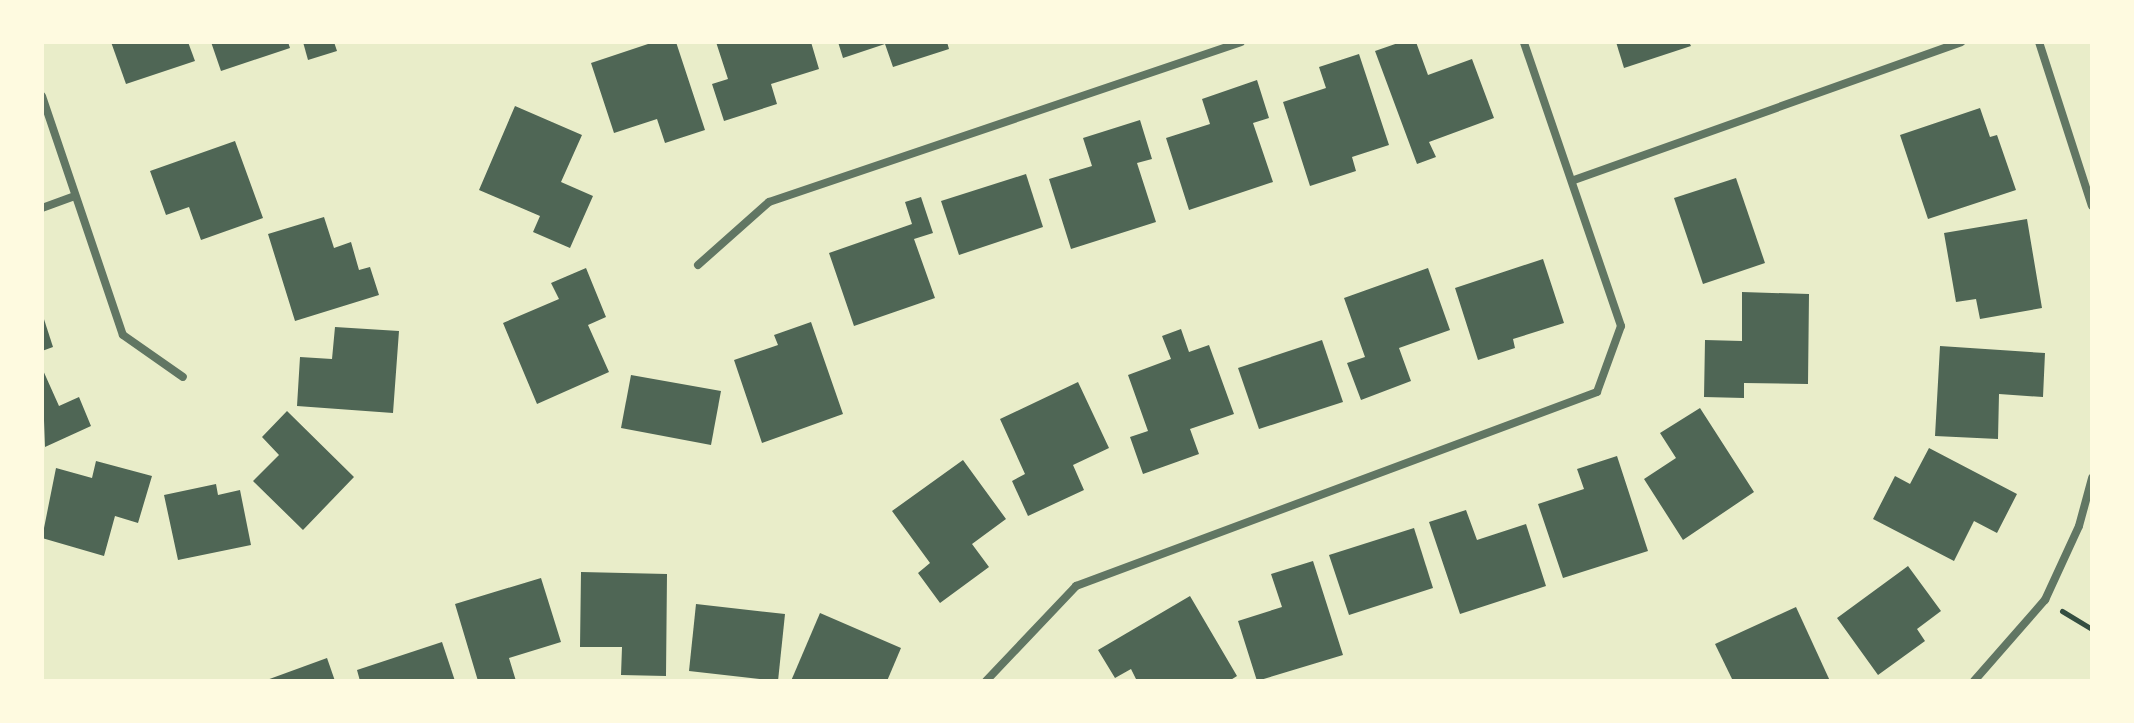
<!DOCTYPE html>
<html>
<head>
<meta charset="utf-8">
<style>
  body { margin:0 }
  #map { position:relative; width:2134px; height:723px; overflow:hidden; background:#e9edc9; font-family:"Fira Sans Condensed",sans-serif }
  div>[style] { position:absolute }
  .building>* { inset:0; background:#4f6655 }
  .path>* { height:5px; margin:-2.5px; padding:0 2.5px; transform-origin:2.5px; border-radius:2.5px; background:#344e41 }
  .minor>* { height:8px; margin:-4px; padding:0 4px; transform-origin:4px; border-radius:4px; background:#617663 }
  span { translate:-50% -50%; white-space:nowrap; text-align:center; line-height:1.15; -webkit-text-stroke:8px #fefae0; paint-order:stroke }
  .frame { position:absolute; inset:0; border:44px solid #fefae0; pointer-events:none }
</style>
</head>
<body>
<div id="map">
  <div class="building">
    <i style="clip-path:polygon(111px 42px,188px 42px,195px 61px,126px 84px)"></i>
    <i style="clip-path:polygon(211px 42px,288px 42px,290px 48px,221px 71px)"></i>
    <i style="clip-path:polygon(303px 42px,334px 42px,337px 51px,308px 60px)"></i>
    <i style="clip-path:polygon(654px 42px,676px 42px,705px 130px,665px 143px,657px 119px,614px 133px,591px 63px)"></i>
    <i style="clip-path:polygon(716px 42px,811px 42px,819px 69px,771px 84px,777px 104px,724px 121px,712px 84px,728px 79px)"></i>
    <i style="clip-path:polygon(838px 42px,947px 42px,949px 49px,893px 67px,885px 44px,843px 58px)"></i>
    <i style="clip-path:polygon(1401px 42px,1416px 42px,1428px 75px,1472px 59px,1494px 118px,1429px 142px,1436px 157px,1417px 164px,1375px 51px)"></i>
    <i style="clip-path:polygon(1616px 42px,1689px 42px,1691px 46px,1624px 68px)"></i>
    <i style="clip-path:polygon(1359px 54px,1389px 145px,1352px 157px,1356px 171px,1310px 186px,1283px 102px,1326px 88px,1319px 67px)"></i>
    <i style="clip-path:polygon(1257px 80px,1269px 118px,1253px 123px,1273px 182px,1189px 210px,1166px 138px,1210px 124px,1202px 99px)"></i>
    <i style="clip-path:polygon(515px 106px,582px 135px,561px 182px,593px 196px,570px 248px,533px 232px,540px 216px,479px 190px)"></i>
    <i style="clip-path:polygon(1980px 108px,1990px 137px,1997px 135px,2016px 190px,1928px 219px,1900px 135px)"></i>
    <i style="clip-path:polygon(1140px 120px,1152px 159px,1137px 163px,1156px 222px,1071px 249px,1049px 179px,1092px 166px,1083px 138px)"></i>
    <i style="clip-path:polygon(235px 141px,263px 218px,201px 240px,189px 207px,166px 215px,150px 171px)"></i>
    <i style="clip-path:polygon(1026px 174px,1043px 227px,959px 255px,941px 201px)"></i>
    <i style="clip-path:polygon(1736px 178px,1765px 263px,1703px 284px,1674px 198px)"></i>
    <i style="clip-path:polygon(921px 197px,933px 233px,914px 239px,935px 298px,854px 326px,829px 253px,912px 224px,905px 202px)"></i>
    <i style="clip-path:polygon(324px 217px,334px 248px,351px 242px,359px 270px,370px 267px,379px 295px,295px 321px,268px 234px)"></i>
    <i style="clip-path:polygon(2027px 219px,2042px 308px,1980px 319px,1976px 299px,1956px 302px,1944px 233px)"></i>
    <i style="clip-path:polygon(1543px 259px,1564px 323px,1513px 339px,1515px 348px,1478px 360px,1455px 288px)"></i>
    <i style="clip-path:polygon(586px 268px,606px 317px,588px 325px,609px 372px,537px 404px,503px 323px,559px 299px,551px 283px)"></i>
    <i style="clip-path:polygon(1428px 268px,1450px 330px,1399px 348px,1411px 381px,1361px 400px,1347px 363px,1365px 357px,1344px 298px)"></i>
    <i style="clip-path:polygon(1742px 292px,1809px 294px,1808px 384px,1744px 383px,1744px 398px,1704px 397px,1705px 340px,1742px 341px)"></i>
    <i style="clip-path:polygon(42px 313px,53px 347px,42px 351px)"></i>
    <i style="clip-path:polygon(811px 322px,843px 414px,762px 443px,734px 360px,778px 345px,774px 335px)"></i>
    <i style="clip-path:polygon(335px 327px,399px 331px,393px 413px,297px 406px,300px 357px,332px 359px)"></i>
    <i style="clip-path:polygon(1181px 329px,1189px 352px,1209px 345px,1234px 414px,1190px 429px,1199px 454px,1143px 474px,1130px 437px,1148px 431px,1128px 375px,1171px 359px,1162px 336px)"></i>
    <i style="clip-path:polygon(1322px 340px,1343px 402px,1259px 429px,1238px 368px)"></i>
    <i style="clip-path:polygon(1940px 346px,2045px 353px,2043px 397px,1999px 394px,1998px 439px,1935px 436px)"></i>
    <i style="clip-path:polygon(42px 368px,59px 406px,79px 397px,91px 426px,45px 447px)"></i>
    <i style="clip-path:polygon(631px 375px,721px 391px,711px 445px,621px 428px)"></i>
    <i style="clip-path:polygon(1078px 382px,1109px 448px,1073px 465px,1084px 490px,1028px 516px,1012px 481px,1025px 474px,1000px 419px)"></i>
    <i style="clip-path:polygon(1700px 408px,1754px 492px,1683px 540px,1644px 479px,1676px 458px,1660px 433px)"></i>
    <i style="clip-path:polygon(287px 411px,354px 477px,303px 530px,253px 481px,279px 455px,262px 437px)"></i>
    <i style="clip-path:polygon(1929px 448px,2017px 494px,1997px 533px,1974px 521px,1954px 561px,1873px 519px,1895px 476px,1910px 484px)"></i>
    <i style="clip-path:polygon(1617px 456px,1648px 551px,1563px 578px,1538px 504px,1584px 489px,1577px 469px)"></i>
    <i style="clip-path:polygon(963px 460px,1006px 519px,972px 544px,989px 567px,940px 603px,918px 573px,930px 563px,892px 511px)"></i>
    <i style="clip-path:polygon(96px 461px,152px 476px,138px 523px,115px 516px,104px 556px,42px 538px,56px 468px,92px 478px)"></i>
    <i style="clip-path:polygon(216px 484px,218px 495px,240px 490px,251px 545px,178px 560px,164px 495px)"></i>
    <i style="clip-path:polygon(1466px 510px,1477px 540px,1526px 524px,1546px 586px,1460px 614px,1429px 522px)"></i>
    <i style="clip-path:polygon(1414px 528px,1433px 588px,1349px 615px,1329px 555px)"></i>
    <i style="clip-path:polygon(1313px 561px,1343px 655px,1257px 681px,1238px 621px,1282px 607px,1271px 574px)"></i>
    <i style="clip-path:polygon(1908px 566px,1941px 611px,1917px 629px,1925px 641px,1878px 675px,1837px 618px)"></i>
    <i style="clip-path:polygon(581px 572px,667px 574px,666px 676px,621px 675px,622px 647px,580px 647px)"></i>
    <i style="clip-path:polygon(541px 578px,561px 642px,509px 658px,516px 681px,478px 681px,455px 604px)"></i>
    <i style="clip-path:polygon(1190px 596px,1237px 676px,1229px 681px,1137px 681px,1131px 669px,1115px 678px,1098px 650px)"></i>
    <i style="clip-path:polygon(696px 604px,785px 614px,778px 681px,689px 671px)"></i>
    <i style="clip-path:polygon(1796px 607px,1830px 681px,1733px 681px,1715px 644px)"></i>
    <i style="clip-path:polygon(820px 613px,901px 648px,887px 681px,791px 681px)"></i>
    <i style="clip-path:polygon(442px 642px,455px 681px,360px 681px,357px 670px)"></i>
    <i style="clip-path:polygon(327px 658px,335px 681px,264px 681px)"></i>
  </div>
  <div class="path">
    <i style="left:2062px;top:611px;width:35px;rotate:31deg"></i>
  </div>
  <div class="minor">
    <i style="left:2039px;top:42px;width:172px;rotate:72.1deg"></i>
    <i style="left:42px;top:96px;width:252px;rotate:71.3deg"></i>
    <i style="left:123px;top:335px;width:73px;rotate:35deg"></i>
    <i style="left:1574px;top:180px;width:411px;rotate:-19.6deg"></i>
    <i style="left:42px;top:208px;width:32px;rotate:-20deg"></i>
    <i style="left:698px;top:265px;width:95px;rotate:-41.6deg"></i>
    <i style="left:769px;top:202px;width:498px;rotate:-18.7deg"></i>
    <i style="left:986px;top:681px;width:131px;rotate:-46.5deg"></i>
    <i style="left:1076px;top:586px;width:556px;rotate:-20.42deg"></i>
    <i style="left:1597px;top:392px;width:70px;rotate:-70deg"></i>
    <i style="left:1621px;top:326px;width:300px;rotate:-108.9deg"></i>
    <i style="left:1974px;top:681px;width:108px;rotate:-48.8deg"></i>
    <i style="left:2045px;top:600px;width:81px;rotate:-65.3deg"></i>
    <i style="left:2079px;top:526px;width:50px;rotate:-74.8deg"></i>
  </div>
  <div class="frame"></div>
</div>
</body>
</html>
